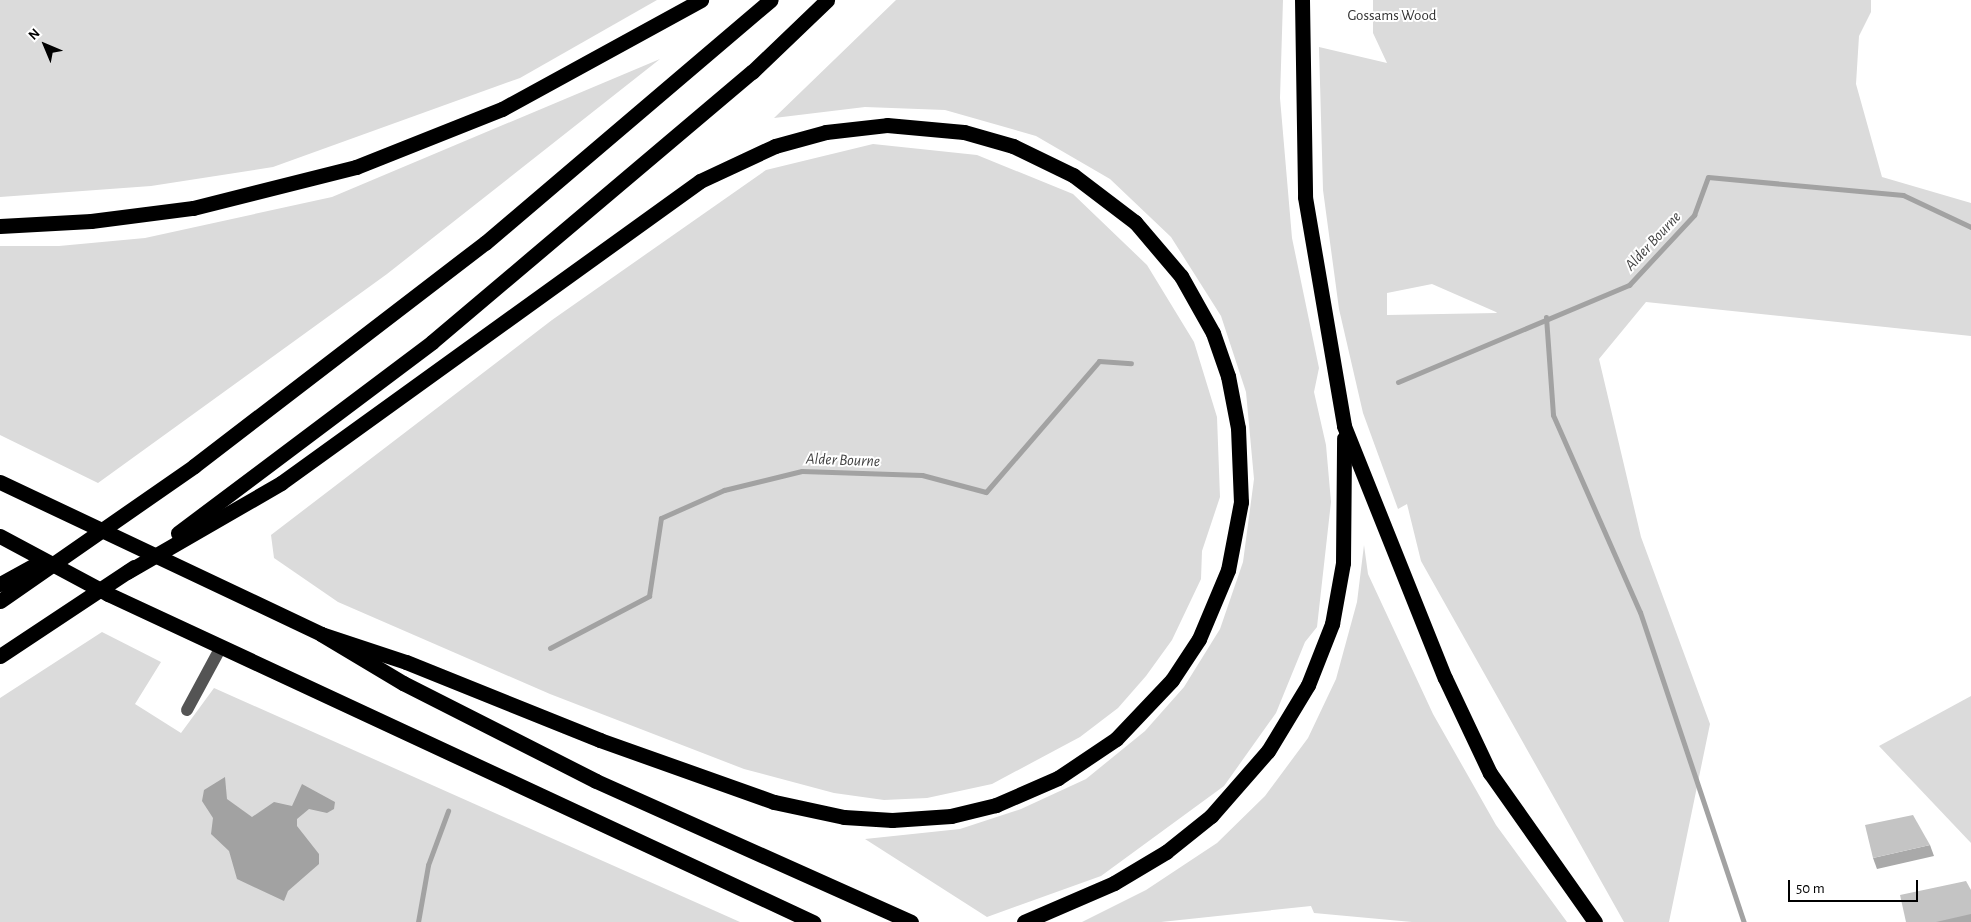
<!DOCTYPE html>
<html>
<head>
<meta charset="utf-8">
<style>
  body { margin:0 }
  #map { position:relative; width:1971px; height:922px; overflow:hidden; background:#fff; font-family:"Alegreya Sans",sans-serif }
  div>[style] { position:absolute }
  .green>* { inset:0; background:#dbdbdb }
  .water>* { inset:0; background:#a2a2a2 }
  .stream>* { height:5px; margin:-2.5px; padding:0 2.5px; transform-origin:2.5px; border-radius:2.5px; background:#a2a2a2 }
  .minor>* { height:12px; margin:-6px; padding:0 6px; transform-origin:6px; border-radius:6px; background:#545454 }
  .highway>* { height:15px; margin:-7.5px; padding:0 7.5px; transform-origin:7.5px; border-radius:7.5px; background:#000 }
  .wall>* { inset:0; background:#a9a9a9 }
  .building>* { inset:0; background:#c4c4c4 }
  span { translate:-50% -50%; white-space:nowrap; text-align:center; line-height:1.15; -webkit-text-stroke:4px #fff; paint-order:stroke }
  .park-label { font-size:15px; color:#323232 }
  .water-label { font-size:16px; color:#434343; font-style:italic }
  .north { position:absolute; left:20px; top:20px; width:50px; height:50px; -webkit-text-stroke:4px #fff; paint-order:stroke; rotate:315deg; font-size:14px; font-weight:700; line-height:20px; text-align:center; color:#000 }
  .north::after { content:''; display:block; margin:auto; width:18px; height:22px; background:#000; clip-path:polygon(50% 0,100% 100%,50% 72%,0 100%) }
  .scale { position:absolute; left:1788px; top:880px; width:130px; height:22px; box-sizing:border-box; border:2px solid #000; border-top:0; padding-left:6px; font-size:15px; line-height:18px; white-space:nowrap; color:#000; -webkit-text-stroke:4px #fff; paint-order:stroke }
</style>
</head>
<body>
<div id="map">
  <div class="green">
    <i style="clip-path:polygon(0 0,657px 0,520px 78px,273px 167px,151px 186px,0 197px)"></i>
    <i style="clip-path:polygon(896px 0,1283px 0,1280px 98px,1292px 238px,1319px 368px,1314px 392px,1326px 445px,1331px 502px,1317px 627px,1305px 642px,1276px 713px,1224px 786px,1101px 876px,987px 917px,865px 839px,960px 829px,1021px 809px,1086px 779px,1145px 731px,1184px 687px,1220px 629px,1243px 562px,1254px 479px,1246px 392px,1221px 316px,1171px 237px,1110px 179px,1036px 136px,945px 110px,865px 107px,774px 118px)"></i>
    <i style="clip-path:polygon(evenodd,1373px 0,1871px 0,1871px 12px,1859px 36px,1856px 84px,1882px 177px,1971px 203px,1971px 336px,1646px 302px,1599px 359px,1641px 537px,1710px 724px,1669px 922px,1624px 922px,1421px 561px,1407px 504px,1398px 509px,1363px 413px,1339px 309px,1323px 190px,1319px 47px,1387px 63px,1373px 33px,1373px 0,1432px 284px,1496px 312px,1497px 313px,1387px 315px,1387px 293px,1432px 284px)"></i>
    <i style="clip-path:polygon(660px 59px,387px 274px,98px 483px,0 435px,0 246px,59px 246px,145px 238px,332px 197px)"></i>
    <i style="clip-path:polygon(873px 144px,977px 155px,1073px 194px,1147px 265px,1194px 342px,1217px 417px,1220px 497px,1202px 551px,1201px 579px,1172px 640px,1146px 676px,1118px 708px,1080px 737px,992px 784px,927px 798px,884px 800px,834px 793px,744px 769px,550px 694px,338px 602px,274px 558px,271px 535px,552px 320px,766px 170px)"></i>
    <i style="clip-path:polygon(1364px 545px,1368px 574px,1433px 714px,1496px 825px,1567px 922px,1412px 922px,1314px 913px,1311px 906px,1161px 922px,1082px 922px,1146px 890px,1217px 843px,1265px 796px,1308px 738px,1336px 679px,1357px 602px)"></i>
    <i style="clip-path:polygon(102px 632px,161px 662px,135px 704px,181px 733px,214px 688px,740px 922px,0 922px,0 698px)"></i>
    <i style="clip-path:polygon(1971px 696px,1971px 843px,1879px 746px)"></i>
  </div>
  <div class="water">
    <i style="clip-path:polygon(225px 777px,227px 799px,252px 817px,274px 802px,292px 806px,302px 784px,335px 802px,334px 809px,327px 813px,309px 809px,297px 819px,297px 826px,319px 854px,319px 864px,288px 891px,284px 901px,237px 879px,229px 851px,211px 834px,213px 818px,202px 801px,204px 790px)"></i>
  </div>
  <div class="stream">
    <i style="left:1546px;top:317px;width:98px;rotate:85.9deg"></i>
    <i style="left:1553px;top:415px;width:215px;rotate:66.2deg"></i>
    <i style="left:1640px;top:612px;width:327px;rotate:71.5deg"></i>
    <i style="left:1398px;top:382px;width:251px;rotate:-22.8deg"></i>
    <i style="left:1629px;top:285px;width:96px;rotate:-47.1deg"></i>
    <i style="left:1694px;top:215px;width:40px;rotate:-69.8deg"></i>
    <i style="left:1708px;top:177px;width:196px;rotate:5.3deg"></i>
    <i style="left:1903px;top:195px;width:75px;rotate:25.2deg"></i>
    <i style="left:550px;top:648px;width:112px;rotate:-27.7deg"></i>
    <i style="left:649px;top:596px;width:79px;rotate:-81.3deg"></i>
    <i style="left:661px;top:518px;width:69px;rotate:-24deg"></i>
    <i style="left:724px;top:490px;width:80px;rotate:-13.7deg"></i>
    <i style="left:802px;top:471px;width:120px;rotate:1.9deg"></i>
    <i style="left:922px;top:475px;width:66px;rotate:14.9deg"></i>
    <i style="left:986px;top:492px;width:173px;rotate:-49.2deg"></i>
    <i style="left:1099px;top:361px;width:32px;rotate:4deg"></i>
    <i style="left:418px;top:922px;width:58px;rotate:-80deg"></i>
    <i style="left:428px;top:865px;width:58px;rotate:-69.7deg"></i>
  </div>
  <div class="minor">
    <i style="left:187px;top:710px;width:72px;rotate:-61.6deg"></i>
  </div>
  <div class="highway">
    <i style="left:1302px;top:0;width:197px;rotate:89.1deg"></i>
    <i style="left:1305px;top:197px;width:232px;rotate:80.3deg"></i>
    <i style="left:1344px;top:426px;width:271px;rotate:68.2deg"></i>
    <i style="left:1445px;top:678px;width:105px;rotate:64.7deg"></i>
    <i style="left:1490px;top:773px;width:182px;rotate:54.8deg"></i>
    <i style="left:0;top:226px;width:91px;rotate:-3.1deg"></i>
    <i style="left:91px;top:221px;width:103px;rotate:-7.3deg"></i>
    <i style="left:193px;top:208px;width:168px;rotate:-14.1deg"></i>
    <i style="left:356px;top:167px;width:157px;rotate:-21.7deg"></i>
    <i style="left:502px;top:109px;width:227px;rotate:-28.7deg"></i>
    <i style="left:0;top:482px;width:355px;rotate:25.3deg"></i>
    <i style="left:321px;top:634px;width:96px;rotate:30.9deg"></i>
    <i style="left:403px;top:683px;width:216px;rotate:26.9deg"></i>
    <i style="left:596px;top:781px;width:345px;rotate:24.1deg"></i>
    <i style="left:178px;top:533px;width:318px;rotate:-36.9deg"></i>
    <i style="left:432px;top:342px;width:419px;rotate:-40.2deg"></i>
    <i style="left:752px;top:72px;width:104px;rotate:-43.8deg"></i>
    <i style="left:0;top:536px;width:123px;rotate:28.2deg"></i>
    <i style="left:108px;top:594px;width:778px;rotate:24.95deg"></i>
    <i style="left:127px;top:572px;width:178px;rotate:-30deg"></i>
    <i style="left:281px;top:483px;width:516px;rotate:-35.78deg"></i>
    <i style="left:700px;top:181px;width:83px;rotate:-25deg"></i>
    <i style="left:775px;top:146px;width:53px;rotate:-15.4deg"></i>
    <i style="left:826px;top:132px;width:61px;rotate:-6.5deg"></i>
    <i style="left:887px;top:125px;width:77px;rotate:5.2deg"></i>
    <i style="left:964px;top:132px;width:51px;rotate:15.9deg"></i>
    <i style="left:1013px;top:146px;width:67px;rotate:25.8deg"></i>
    <i style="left:1073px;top:175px;width:78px;rotate:37.2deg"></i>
    <i style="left:1135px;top:222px;width:71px;rotate:49.6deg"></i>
    <i style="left:1181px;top:276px;width:65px;rotate:60.7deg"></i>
    <i style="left:1213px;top:333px;width:46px;rotate:70.8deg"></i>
    <i style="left:1228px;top:376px;width:53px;rotate:79.1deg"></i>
    <i style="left:1238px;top:428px;width:74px;rotate:87.7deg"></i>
    <i style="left:1241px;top:502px;width:69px;rotate:100.8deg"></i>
    <i style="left:1228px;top:570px;width:75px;rotate:112.8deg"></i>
    <i style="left:1199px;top:639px;width:49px;rotate:123.4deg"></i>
    <i style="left:1172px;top:680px;width:81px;rotate:133.5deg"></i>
    <i style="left:1116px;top:739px;width:70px;rotate:146.1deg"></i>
    <i style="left:1058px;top:778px;width:68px;rotate:156.5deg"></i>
    <i style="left:996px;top:805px;width:46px;rotate:166.3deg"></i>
    <i style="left:951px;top:816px;width:59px;rotate:176.1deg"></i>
    <i style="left:892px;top:820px;width:48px;rotate:-176.4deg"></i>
    <i style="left:844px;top:817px;width:72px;rotate:-167.9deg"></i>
    <i style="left:774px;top:802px;width:185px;rotate:-160.4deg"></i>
    <i style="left:600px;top:740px;width:209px;rotate:-158.1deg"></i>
    <i style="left:406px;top:662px;width:89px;rotate:-161.8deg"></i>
    <i style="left:0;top:584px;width:43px;rotate:-28.9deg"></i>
    <i style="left:0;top:601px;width:236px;rotate:-34.8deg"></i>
    <i style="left:194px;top:466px;width:367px;rotate:-37.5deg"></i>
    <i style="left:485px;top:243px;width:375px;rotate:-40.4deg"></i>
    <i style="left:0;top:656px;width:161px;rotate:-33.6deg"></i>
    <i style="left:1024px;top:922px;width:98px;rotate:-23.4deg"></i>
    <i style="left:1114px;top:883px;width:61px;rotate:-30.8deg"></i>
    <i style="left:1166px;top:852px;width:58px;rotate:-38.7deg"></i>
    <i style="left:1211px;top:816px;width:86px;rotate:-48.8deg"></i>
    <i style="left:1268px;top:751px;width:77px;rotate:-58.8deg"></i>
    <i style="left:1308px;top:685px;width:66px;rotate:-68.5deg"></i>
    <i style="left:1332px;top:624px;width:62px;rotate:-79.8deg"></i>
    <i style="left:1343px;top:563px;width:125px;rotate:-89.5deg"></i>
  </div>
  <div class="wall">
    <i style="clip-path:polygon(1930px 845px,1934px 856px,1877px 869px,1873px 858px)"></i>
    <i style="clip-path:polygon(1971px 890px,1971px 922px,1906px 922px)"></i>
  </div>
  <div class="building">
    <i style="clip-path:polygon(1913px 815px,1930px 845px,1873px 858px,1865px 825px)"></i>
    <i style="clip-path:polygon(1966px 881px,1971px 890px,1971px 914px,1936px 922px,1906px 922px,1900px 895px)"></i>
  </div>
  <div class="park-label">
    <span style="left:1392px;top:16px">Gossams Wood</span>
  </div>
  <div class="water-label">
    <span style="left:1653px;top:241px;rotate:-47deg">Alder Bourne</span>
    <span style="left:843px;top:460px;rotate:2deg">Alder Bourne</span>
  </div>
  <div class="north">N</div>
  <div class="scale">50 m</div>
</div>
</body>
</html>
